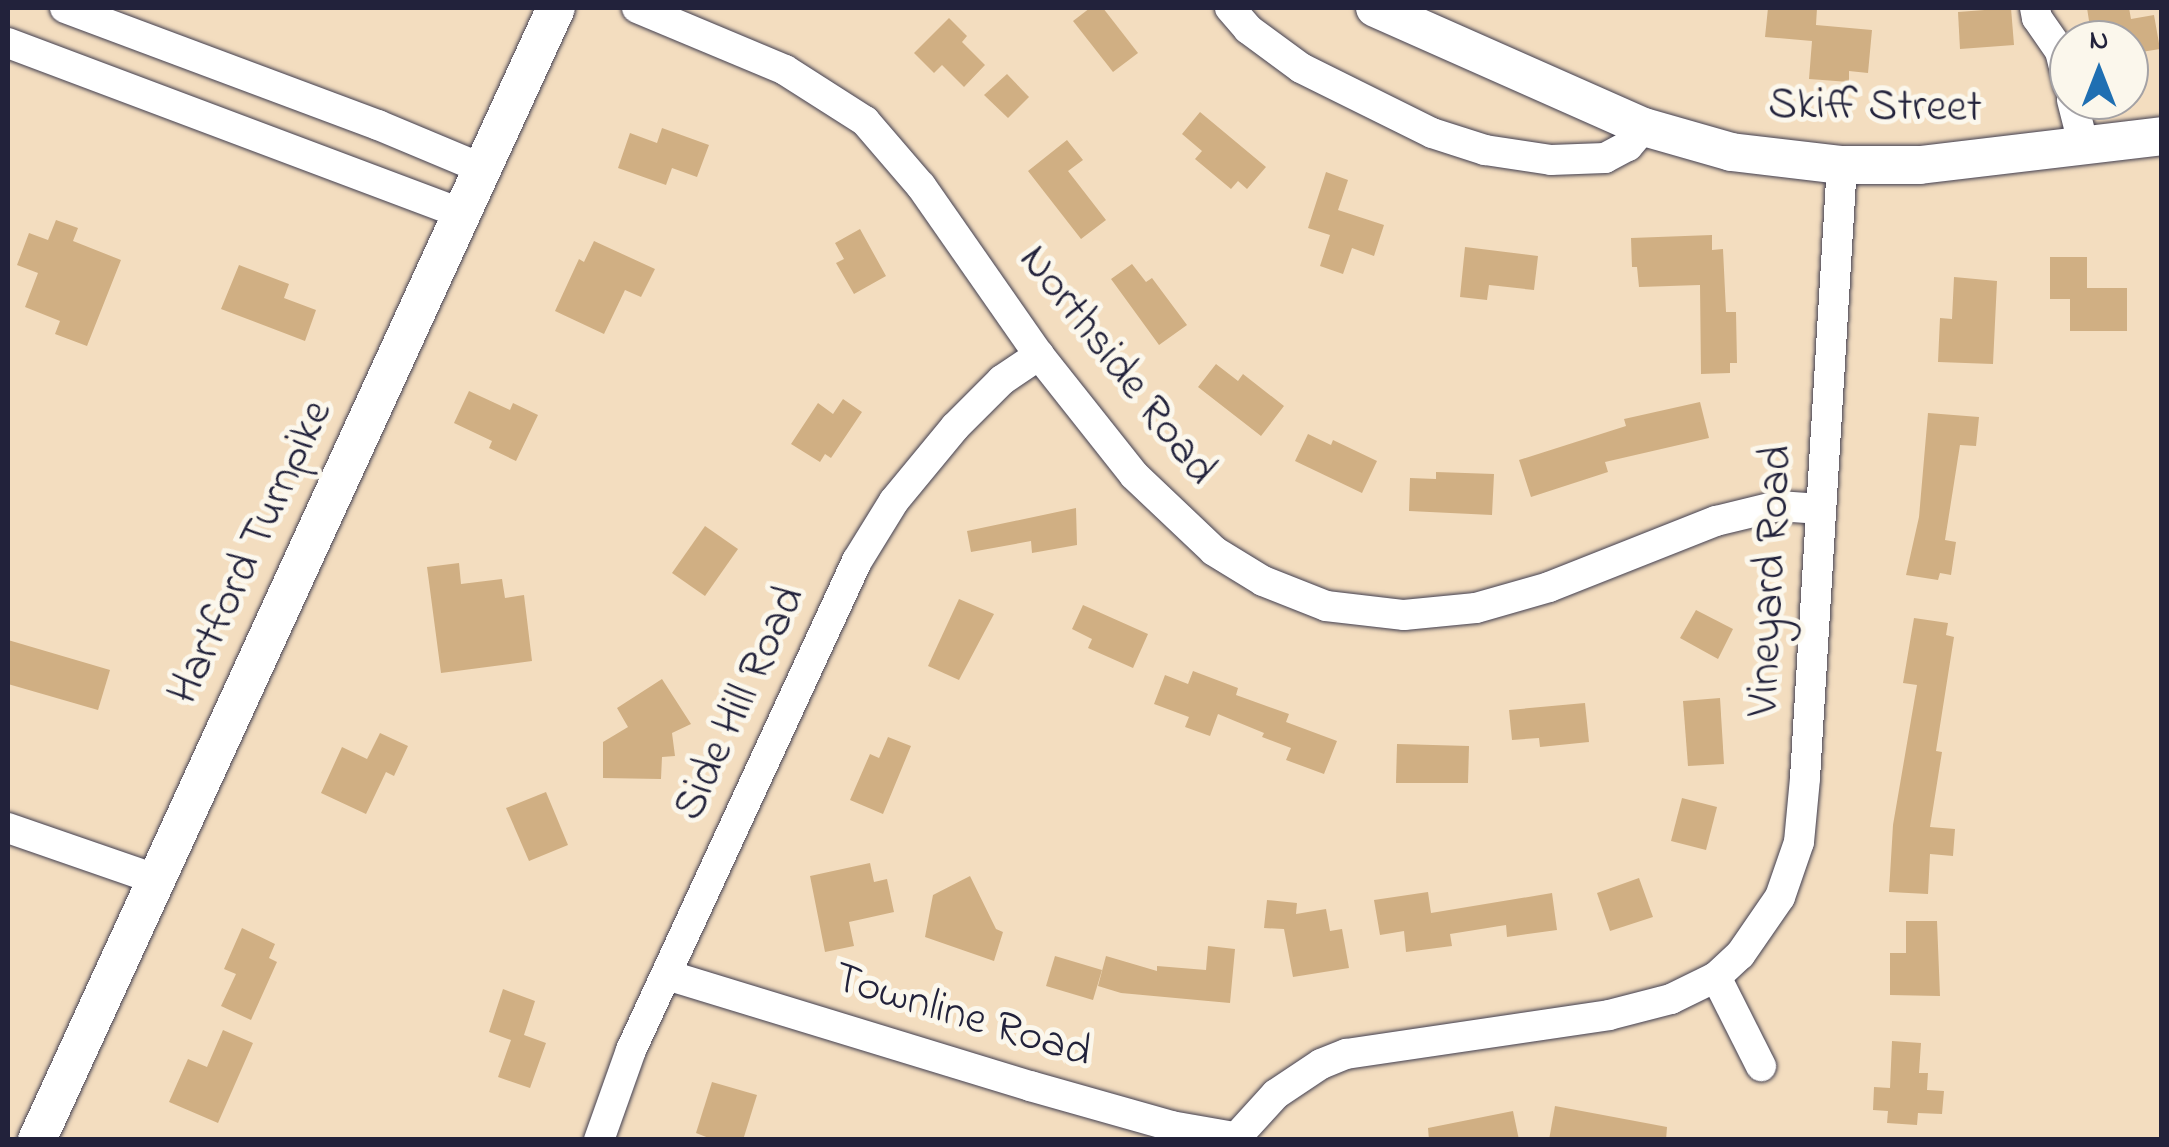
<!DOCTYPE html>
<html>
<head>
<meta charset="utf-8">
<style>
  body { margin:0 }
  #map { position:relative; width:2169px; height:1147px; overflow:hidden; background:#f3ddbf; font-family:"Indie Flower",sans-serif }
  div>[style] { position:absolute }
  .building>* { inset:0; background:#d0af83 }
  .roads { filter:drop-shadow(0 0 2px #413e4f) drop-shadow(0 0 2px #413e4f) }
  .minor>* { height:30px; margin:-15px; padding:0 15px; transform-origin:15px; border-radius:15px; background:#fff }
  .major>* { height:38px; margin:-19px; padding:0 19px; transform-origin:19px; border-radius:19px; background:#fff }
  span { translate:-50% -50%; white-space:nowrap; text-align:center; line-height:1.15; -webkit-text-stroke:10px #fbf7ec; paint-order:stroke }
  .street-label { font-size:45px; color:#22223b }
  .frame { position:absolute; inset:0; border:10px solid #22223b; pointer-events:none }
  .north { position:absolute; left:2049px; top:20px; width:100px; height:100px; box-sizing:border-box; background:#fbf7ec; border:2px solid #a4a2a5; border-radius:50%; rotate:0deg; font-size:28px; font-weight:700; line-height:40px; text-align:center; color:#22223b }
  .north::after { content:''; display:block; margin:auto; width:35px; height:45px; background:#1f6fb2; clip-path:polygon(50% 0,100% 100%,50% 72%,0 100%) }
</style>
</head>
<body>
<div id="map">
  <div class="building">
    <i style="clip-path:polygon(1090px 8px,1103px 8px,1138px 53px,1113px 72px,1073px 21px)"></i>
    <i style="clip-path:polygon(1768px 8px,1817px 8px,1816px 25px,1872px 30px,1868px 73px,1849px 71px,1849px 82px,1809px 79px,1812px 41px,1765px 37px)"></i>
    <i style="clip-path:polygon(2011px 8px,2014px 45px,1960px 49px,1958px 12px)"></i>
    <i style="clip-path:polygon(2087px 8px,2129px 8px,2131px 19px,2154px 15px,2160px 49px,2129px 54px,2129px 40px,2092px 40px)"></i>
    <i style="clip-path:polygon(949px 18px,967px 36px,962px 42px,985px 65px,964px 87px,942px 65px,934px 73px,914px 53px)"></i>
    <i style="clip-path:polygon(1007px 74px,1029px 97px,1008px 118px,984px 95px)"></i>
    <i style="clip-path:polygon(1200px 112px,1266px 167px,1247px 189px,1238px 181px,1231px 189px,1195px 159px,1202px 151px,1182px 134px)"></i>
    <i style="clip-path:polygon(662px 128px,709px 145px,697px 177px,672px 168px,666px 185px,618px 168px,630px 133px,657px 143px)"></i>
    <i style="clip-path:polygon(1067px 140px,1083px 160px,1068px 171px,1106px 220px,1081px 239px,1028px 171px)"></i>
    <i style="clip-path:polygon(1326px 172px,1348px 180px,1338px 210px,1384px 225px,1374px 256px,1352px 248px,1343px 274px,1320px 266px,1330px 235px,1308px 228px)"></i>
    <i style="clip-path:polygon(56px 220px,78px 228px,73px 241px,121px 260px,87px 346px,55px 334px,60px 321px,25px 307px,38px 273px,17px 265px,29px 233px,48px 240px)"></i>
    <i style="clip-path:polygon(860px 229px,886px 276px,854px 294px,836px 263px,844px 259px,835px 243px)"></i>
    <i style="clip-path:polygon(1712px 235px,1712px 250px,1723px 249px,1726px 312px,1736px 312px,1737px 363px,1730px 363px,1730px 373px,1701px 374px,1700px 285px,1639px 287px,1637px 267px,1632px 267px,1631px 238px)"></i>
    <i style="clip-path:polygon(594px 241px,655px 269px,641px 297px,625px 290px,604px 334px,555px 311px,579px 259px,584px 262px)"></i>
    <i style="clip-path:polygon(1465px 247px,1538px 256px,1534px 290px,1489px 285px,1487px 300px,1460px 297px)"></i>
    <i style="clip-path:polygon(2050px 257px,2087px 257px,2087px 288px,2127px 288px,2127px 331px,2070px 331px,2070px 299px,2050px 299px)"></i>
    <i style="clip-path:polygon(1132px 264px,1146px 282px,1152px 278px,1187px 325px,1159px 345px,1111px 279px)"></i>
    <i style="clip-path:polygon(239px 265px,289px 284px,284px 298px,316px 310px,305px 341px,221px 309px)"></i>
    <i style="clip-path:polygon(1954px 277px,1997px 281px,1993px 364px,1938px 362px,1940px 318px,1952px 319px)"></i>
    <i style="clip-path:polygon(1216px 364px,1238px 381px,1243px 374px,1284px 406px,1261px 436px,1198px 387px)"></i>
    <i style="clip-path:polygon(469px 391px,510px 410px,513px 403px,538px 415px,516px 461px,489px 448px,492px 441px,454px 423px)"></i>
    <i style="clip-path:polygon(843px 399px,862px 412px,831px 458px,825px 454px,820px 462px,791px 444px,818px 403px,833px 414px)"></i>
    <i style="clip-path:polygon(1700px 402px,1709px 438px,1605px 462px,1608px 472px,1531px 497px,1519px 460px,1626px 426px,1624px 419px)"></i>
    <i style="clip-path:polygon(1928px 413px,1979px 417px,1976px 446px,1960px 445px,1945px 540px,1956px 542px,1951px 575px,1940px 573px,1938px 580px,1906px 575px,1919px 517px)"></i>
    <i style="clip-path:polygon(1308px 434px,1331px 445px,1333px 440px,1377px 461px,1362px 493px,1295px 461px)"></i>
    <i style="clip-path:polygon(1436px 472px,1494px 474px,1492px 515px,1409px 511px,1410px 478px,1436px 479px)"></i>
    <i style="clip-path:polygon(1076px 508px,1077px 545px,1032px 553px,1031px 541px,971px 552px,967px 531px)"></i>
    <i style="clip-path:polygon(705px 526px,738px 549px,705px 596px,672px 573px)"></i>
    <i style="clip-path:polygon(459px 563px,461px 584px,502px 579px,505px 598px,524px 595px,532px 661px,441px 673px,427px 567px)"></i>
    <i style="clip-path:polygon(959px 599px,994px 614px,959px 680px,928px 666px)"></i>
    <i style="clip-path:polygon(1083px 605px,1148px 634px,1133px 668px,1088px 648px,1092px 639px,1072px 629px)"></i>
    <i style="clip-path:polygon(1696px 610px,1733px 629px,1718px 659px,1680px 638px)"></i>
    <i style="clip-path:polygon(1914px 618px,1948px 623px,1946px 635px,1954px 637px,1936px 751px,1942px 752px,1930px 827px,1955px 829px,1953px 856px,1930px 854px,1928px 894px,1889px 892px,1893px 825px,1917px 685px,1903px 683px)"></i>
    <i style="clip-path:polygon(8px 640px,110px 670px,98px 710px,8px 684px)"></i>
    <i style="clip-path:polygon(1193px 671px,1238px 688px,1236px 695px,1289px 714px,1286px 722px,1337px 741px,1324px 774px,1286px 760px,1291px 748px,1262px 737px,1264px 733px,1218px 714px,1210px 736px,1185px 727px,1189px 717px,1154px 704px,1165px 675px,1188px 684px)"></i>
    <i style="clip-path:polygon(662px 679px,691px 724px,672px 733px,675px 756px,662px 757px,661px 779px,603px 778px,603px 742px,628px 727px,617px 708px)"></i>
    <i style="clip-path:polygon(1720px 698px,1724px 764px,1688px 766px,1683px 701px)"></i>
    <i style="clip-path:polygon(1585px 703px,1589px 742px,1540px 747px,1539px 738px,1512px 740px,1509px 710px)"></i>
    <i style="clip-path:polygon(380px 733px,408px 746px,394px 776px,386px 772px,366px 814px,321px 793px,342px 747px,367px 759px)"></i>
    <i style="clip-path:polygon(888px 737px,911px 746px,883px 814px,850px 800px,870px 754px,879px 758px)"></i>
    <i style="clip-path:polygon(1397px 744px,1469px 746px,1468px 783px,1396px 783px)"></i>
    <i style="clip-path:polygon(546px 792px,568px 845px,529px 861px,506px 808px)"></i>
    <i style="clip-path:polygon(1682px 798px,1717px 807px,1706px 850px,1671px 841px)"></i>
    <i style="clip-path:polygon(870px 863px,874px 882px,887px 879px,894px 912px,849px 922px,854px 946px,825px 952px,810px 876px)"></i>
    <i style="clip-path:polygon(970px 876px,996px 929px,1003px 932px,994px 961px,925px 937px,933px 895px)"></i>
    <i style="clip-path:polygon(1639px 878px,1653px 917px,1610px 931px,1597px 893px)"></i>
    <i style="clip-path:polygon(1428px 892px,1431px 913px,1552px 893px,1557px 930px,1507px 937px,1506px 925px,1450px 934px,1452px 946px,1406px 952px,1404px 931px,1380px 935px,1374px 900px)"></i>
    <i style="clip-path:polygon(1267px 900px,1297px 903px,1296px 914px,1326px 909px,1330px 931px,1342px 929px,1349px 968px,1293px 977px,1284px 929px,1264px 928px)"></i>
    <i style="clip-path:polygon(1906px 921px,1937px 921px,1940px 996px,1890px 995px,1890px 953px,1906px 953px)"></i>
    <i style="clip-path:polygon(242px 928px,275px 944px,269px 958px,277px 962px,251px 1020px,221px 1006px,236px 974px,224px 969px)"></i>
    <i style="clip-path:polygon(1208px 946px,1235px 949px,1230px 1003px,1121px 993px,1098px 986px,1106px 956px,1157px 971px,1157px 966px,1206px 970px)"></i>
    <i style="clip-path:polygon(1055px 956px,1102px 970px,1093px 1000px,1046px 986px)"></i>
    <i style="clip-path:polygon(503px 989px,535px 1001px,524px 1035px,546px 1043px,530px 1088px,498px 1077px,511px 1040px,489px 1032px)"></i>
    <i style="clip-path:polygon(223px 1030px,253px 1043px,218px 1123px,169px 1102px,188px 1059px,207px 1067px)"></i>
    <i style="clip-path:polygon(1892px 1041px,1921px 1043px,1919px 1073px,1928px 1073px,1927px 1090px,1944px 1091px,1942px 1114px,1918px 1113px,1917px 1125px,1887px 1123px,1888px 1111px,1873px 1110px,1874px 1087px,1890px 1088px)"></i>
    <i style="clip-path:polygon(712px 1082px,757px 1095px,743px 1140px,714px 1140px,696px 1133px)"></i>
    <i style="clip-path:polygon(1555px 1106px,1667px 1127px,1666px 1140px,1549px 1140px)"></i>
    <i style="clip-path:polygon(1513px 1111px,1519px 1140px,1429px 1140px,1428px 1128px)"></i>
  </div>
  <div class="roads">
    <div class="minor">
      <i style="left:65px;top:8px;width:334px;rotate:20.5deg"></i>
      <i style="left:378px;top:125px;width:112px;rotate:22.7deg"></i>
      <i style="left:637px;top:8px;width:160px;rotate:22.7deg"></i>
      <i style="left:785px;top:70px;width:95px;rotate:32.5deg"></i>
      <i style="left:865px;top:121px;width:86px;rotate:49.3deg"></i>
      <i style="left:921px;top:186px;width:206px;rotate:55.1deg"></i>
      <i style="left:1039px;top:355px;width:153px;rotate:51.6deg"></i>
      <i style="left:1134px;top:475px;width:110px;rotate:43.5deg"></i>
      <i style="left:1214px;top:551px;width:57px;rotate:31.5deg"></i>
      <i style="left:1263px;top:581px;width:68px;rotate:21.6deg"></i>
      <i style="left:1326px;top:606px;width:79px;rotate:6.6deg"></i>
      <i style="left:1404px;top:615px;width:72px;rotate:-5.6deg"></i>
      <i style="left:1476px;top:608px;width:76px;rotate:-16deg"></i>
      <i style="left:1549px;top:587px;width:180px;rotate:-21.6deg"></i>
      <i style="left:1716px;top:521px;width:64px;rotate:-13.6deg"></i>
      <i style="left:1778px;top:506px;width:43px;rotate:4deg"></i>
      <i style="left:1230px;top:8px;width:28px;rotate:49deg"></i>
      <i style="left:1248px;top:29px;width:66px;rotate:36.3deg"></i>
      <i style="left:1301px;top:68px;width:146px;rotate:26.4deg"></i>
      <i style="left:1432px;top:133px;width:56px;rotate:17.8deg"></i>
      <i style="left:1485px;top:150px;width:67px;rotate:8.6deg"></i>
      <i style="left:1551px;top:160px;width:54px;rotate:-2.1deg"></i>
      <i style="left:1605px;top:158px;width:26px;rotate:-28deg"></i>
      <i style="left:1628px;top:146px;width:25px;rotate:-50deg"></i>
      <i style="left:2035px;top:8px;width:10px;rotate:79deg"></i>
      <i style="left:2037px;top:18px;width:40px;rotate:55.1deg"></i>
      <i style="left:2060px;top:51px;width:36px;rotate:76deg"></i>
      <i style="left:8px;top:43px;width:483px;rotate:20.6deg"></i>
      <i style="left:2072px;top:100px;width:49px;rotate:75.7deg"></i>
      <i style="left:8px;top:828px;width:156px;rotate:19.1deg"></i>
      <i style="left:667px;top:975px;width:380px;rotate:17deg"></i>
      <i style="left:1030px;top:1086px;width:147px;rotate:15.8deg"></i>
      <i style="left:1171px;top:1126px;width:64px;rotate:9.9deg"></i>
      <i style="left:1716px;top:977px;width:100px;rotate:63.2deg"></i>
      <i style="left:599px;top:1140px;width:96px;rotate:-70.4deg"></i>
      <i style="left:631px;top:1050px;width:539px;rotate:-65.2deg"></i>
      <i style="left:857px;top:561px;width:70px;rotate:-58.3deg"></i>
      <i style="left:894px;top:501px;width:96px;rotate:-50.5deg"></i>
      <i style="left:955px;top:427px;width:66px;rotate:-45deg"></i>
      <i style="left:1002px;top:380px;width:45px;rotate:-34deg"></i>
      <i style="left:1234px;top:1140px;width:62px;rotate:-47.6deg"></i>
      <i style="left:1276px;top:1094px;width:54px;rotate:-33.7deg"></i>
      <i style="left:1321px;top:1064px;width:27px;rotate:-22deg"></i>
      <i style="left:1346px;top:1054px;width:266px;rotate:-8.4deg"></i>
      <i style="left:1609px;top:1015px;width:64px;rotate:-14.5deg"></i>
      <i style="left:1671px;top:999px;width:50px;rotate:-26.1deg"></i>
      <i style="left:1716px;top:977px;width:33px;rotate:-43deg"></i>
      <i style="left:1740px;top:955px;width:70px;rotate:-55.4deg"></i>
      <i style="left:1780px;top:897px;width:58px;rotate:-70.9deg"></i>
      <i style="left:1799px;top:842px;width:64px;rotate:-84.6deg"></i>
      <i style="left:1805px;top:778px;width:614px;rotate:-86.55deg"></i>
    </div>
    <div class="major">
      <i style="left:1375px;top:8px;width:294px;rotate:23.9deg"></i>
      <i style="left:1644px;top:127px;width:91px;rotate:16deg"></i>
      <i style="left:1731px;top:152px;width:112px;rotate:6.7deg"></i>
      <i style="left:1842px;top:165px;width:78px"></i>
      <i style="left:1920px;top:165px;width:244px;rotate:-6.8deg"></i>
      <i style="left:37px;top:1140px;width:1245px;rotate:-65.37deg"></i>
    </div>
  </div>
  <div class="street-label">
    <span style="left:1875px;top:108px;rotate:1deg">Skiff Street</span>
    <span style="left:1116px;top:366px;rotate:52deg">Northside Road</span>
    <span style="left:252px;top:553px;rotate:-65deg">Hartford Turnpike</span>
    <span style="left:1772px;top:581px;rotate:-87deg">Vineyard Road</span>
    <span style="left:741px;top:704px;rotate:-65deg">Side Hill Road</span>
    <span style="left:962px;top:1017px;rotate:17deg">Townline Road</span>
  </div>
  <div class="frame"></div>
  <div class="north">N</div>
</div>
</body>
</html>
